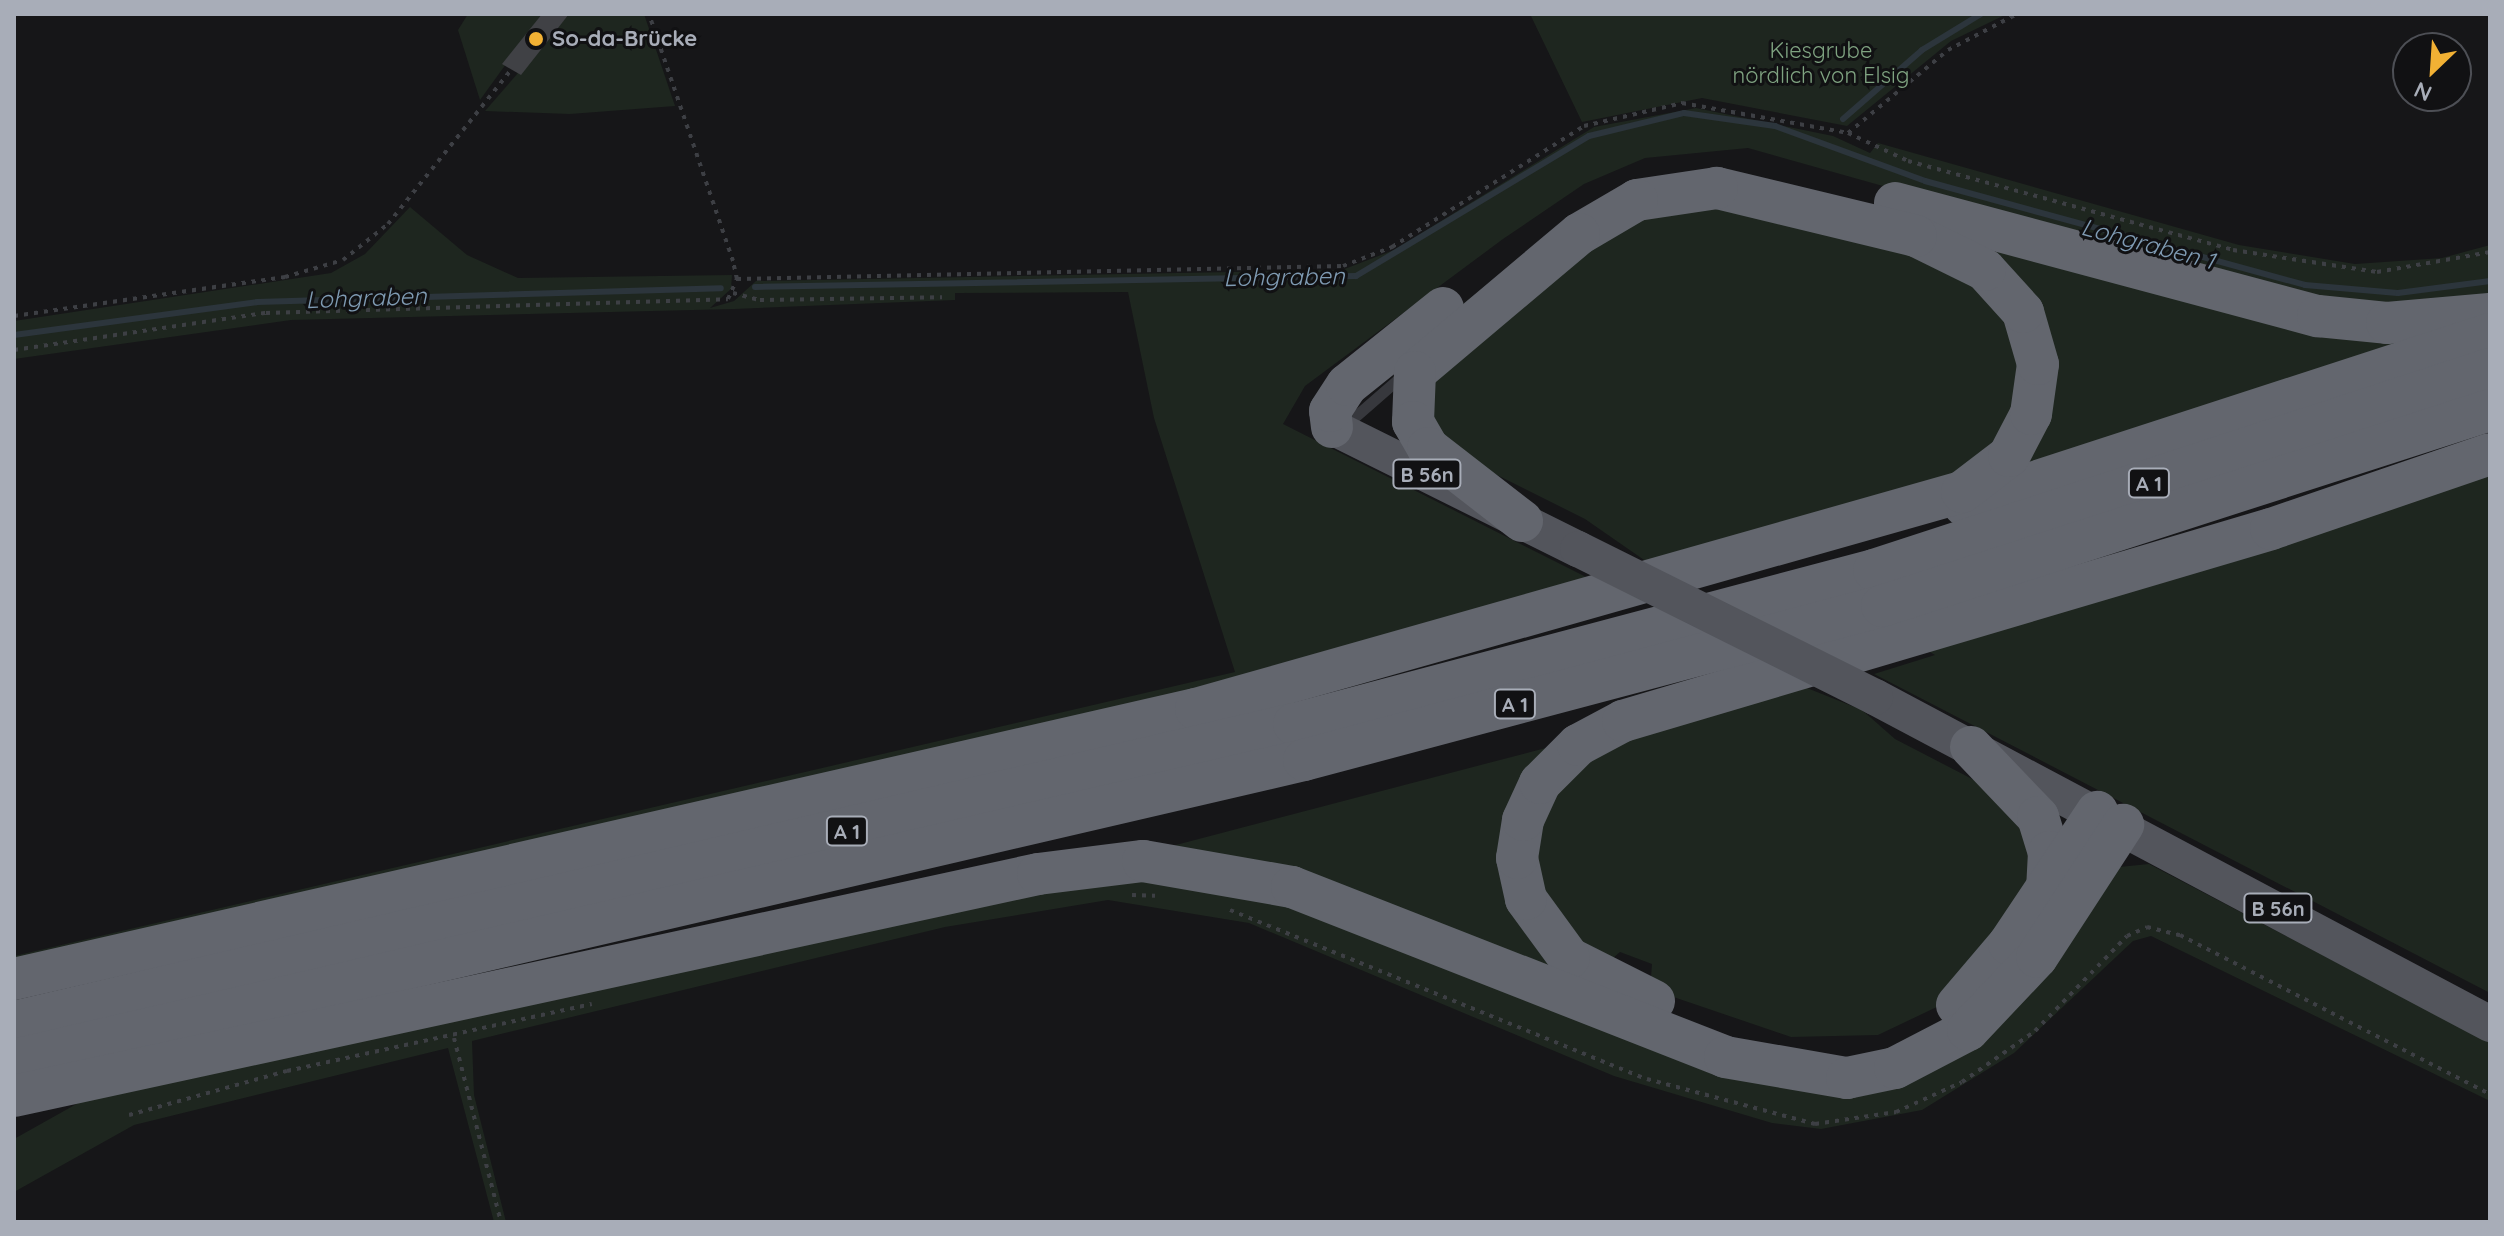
<!DOCTYPE html>
<html>
<head>
<meta charset="utf-8">
<style>
  body { margin:0 }
  #map { position:relative; width:2504px; height:1236px; overflow:hidden; background:#161618; font-family:Quicksand,sans-serif }
  div>[style] { position:absolute }
  .green>* { inset:0; background:#1e261f }
  .stream>* { height:6px; margin:-3px; padding:0 3px; transform-origin:3px; border-radius:3px; background:#2c353c }
  .building>* { inset:0; background:#404145 }
  .path>* { height:4px; margin-top:-2px; transform-origin:0; background:repeating-linear-gradient(90deg,#3d3f44 0 4px,transparent 0 10px) }
  .lane>* { height:11px; margin:-5.5px; padding:0 5.5px; transform-origin:5.5px; border-radius:5.5px; background:#37383d }
  .primary>* { height:36px; margin:-18px; padding:0 18px; transform-origin:18px; border-radius:18px; background:#53555c }
  .highway>* { height:42px; margin:-21px; padding:0 21px; transform-origin:21px; border-radius:21px; background:#63666e }
  .primary-bridge>* { height:36px; margin:-18px; padding:0 18px; transform-origin:18px; border-radius:18px; background:#53555c }
  .dots>* { width:22px; height:22px; translate:-50% -50%; box-sizing:border-box; border:4px solid #111113; border-radius:50% }
  span { translate:-50% -50%; white-space:nowrap; text-align:center; line-height:1.15; -webkit-text-stroke:6px #111113; paint-order:stroke }
  .shield-label span { padding:2px 6px; background:#111113; border:2px solid; border-radius:6px; -webkit-text-stroke-width:0 }
  .shield-label { font-size:20px; color:#a8adb8; font-weight:700 }
  .poi-label { font-size:22px; color:#a8adb8; font-weight:700 }
  .left { translate:0 -50%; text-align:left }
  .park-label { font-size:22px; color:#7fa381 }
  .water-label { font-size:24px; color:#7f9bb3; font-style:italic }
  .frame { position:absolute; inset:0; border:16px solid #a8adb8; pointer-events:none }
  .north { position:absolute; left:2392px; top:32px; width:80px; height:80px; box-sizing:border-box; background:#111113; border:2px solid #4d4f55; border-radius:50%; rotate:205deg; font-size:22px; font-weight:700; line-height:32px; text-align:center; color:#a8adb8 }
  .north::after { content:''; display:block; margin:auto; width:28px; height:36px; background:#f2b134; clip-path:polygon(50% 0,100% 100%,50% 72%,0 100%) }
</style>
</head>
<body>
<div id="map">
  <div class="green">
    <i style="clip-path:polygon(468px 14px,542px 14px,480px 100px,458px 30px)"></i>
    <i style="clip-path:polygon(569px 14px,644px 14px,675px 106px,570px 114px,485px 111px)"></i>
    <i style="clip-path:polygon(1530px 14px,2007px 14px,1951px 41px,1847px 126px,1702px 98px,1582px 122px)"></i>
    <i style="clip-path:polygon(1696px 108px,1833px 136px,1870px 153px,1878px 143px,2239px 245px,2355px 264px,2442px 258px,2490px 245px,2490px 303px,2408px 313px,2227px 283px,1748px 148px,1645px 158px,1584px 184px,1503px 239px,1305px 386px,1283px 424px,1602px 585px,1357px 653px,14px 966px,14px 956px,1235px 672px,1154px 418px,1128px 292px,955px 293px,955px 300px,734px 309px,291px 320px,14px 359px,14px 321px,331px 273px,365px 254px,410px 207px,467px 255px,518px 278px,732px 275px,731px 289px,710px 308px,734px 301px,756px 281px,1342px 270px,1394px 250px,1594px 127px)"></i>
    <i style="clip-path:polygon(1701px 170px,2197px 296px,2428px 332px,2000px 480px,2023px 453px,2017px 286px,1701px 179px,1370px 378px,1557px 229px,1643px 179px)"></i>
    <i style="clip-path:polygon(1683px 197px,1904px 244px,2002px 300px,2027px 381px,1977px 471px,1647px 562px,1585px 519px,1451px 452px,1421px 395px,1593px 235px)"></i>
    <i style="clip-path:polygon(2490px 471px,2490px 993px,1874px 674px,1935px 655px,1921px 647px)"></i>
    <i style="clip-path:polygon(1802px 686px,1862px 710px,1895px 739px,2005px 796px,2040px 865px,1941px 1005px,1878px 1035px,1791px 1037px,1650px 989px,1652px 964px,1620px 952px,1613px 958px,1552px 926px,1529px 842px,1581px 755px)"></i>
    <i style="clip-path:polygon(1557px 745px,1525px 790px,1511px 830px,1510px 872px,1528px 925px,1549px 952px,1604px 989px,1762px 1050px,1854px 1059px,1933px 1033px,1997px 975px,2071px 867px,2079px 873px,2015px 965px,1959px 1024px,1900px 1056px,1831px 1068px,1718px 1044px,1276px 871px,1153px 851px)"></i>
    <i style="clip-path:polygon(2149px 864px,2490px 1043px,2490px 1101px,2151px 936px,2133px 941px,2014px 1053px,1922px 1110px,1821px 1129px,1772px 1123px,1614px 1076px,1249px 923px,1108px 900px,945px 927px,472px 1041px,474px 1095px,506px 1222px,494px 1222px,448px 1048px,134px 1125px,14px 1192px,14px 1139px,80px 1102px,1016px 886px,1219px 878px,1514px 984px,1889px 1081px,2119px 867px)"></i>
  </div>
  <div class="stream">
    <i style="left:1843px;top:119px;width:105px;rotate:-41.1deg"></i>
    <i style="left:1922px;top:50px;width:69px;rotate:-31.4deg"></i>
    <i style="left:755px;top:287px;width:601px;rotate:-1.05deg"></i>
    <i style="left:1356px;top:276px;width:272px;rotate:-31deg"></i>
    <i style="left:1589px;top:136px;width:98px;rotate:-13.6deg"></i>
    <i style="left:1684px;top:113px;width:92px;rotate:8.1deg"></i>
    <i style="left:1775px;top:126px;width:160px;rotate:20.1deg"></i>
    <i style="left:1925px;top:181px;width:394px;rotate:15.3deg"></i>
    <i style="left:2305px;top:285px;width:93px;rotate:4.9deg"></i>
    <i style="left:2398px;top:293px;width:93px;rotate:-7.4deg"></i>
    <i style="left:14px;top:335px;width:245px;rotate:-7.7deg"></i>
    <i style="left:257px;top:302px;width:464px;rotate:-1.7deg"></i>
  </div>
  <div class="building">
    <i style="clip-path:polygon(542px 14px,569px 14px,521px 75px,502px 64px)"></i>
  </div>
  <div class="path">
    <i style="left:1848px;top:133px;width:130px;rotate:-39.7deg"></i>
    <i style="left:1948px;top:50px;width:78px;rotate:-27.6deg"></i>
    <i style="left:737px;top:279px;width:606px;rotate:-1.23deg"></i>
    <i style="left:1343px;top:266px;width:53px;rotate:-21.2deg"></i>
    <i style="left:1392px;top:247px;width:227px;rotate:-32.2deg"></i>
    <i style="left:1584px;top:126px;width:101px;rotate:-13.2deg"></i>
    <i style="left:1682px;top:103px;width:169px;rotate:10.2deg"></i>
    <i style="left:1848px;top:133px;width:66px;rotate:25deg"></i>
    <i style="left:1908px;top:161px;width:337px;rotate:15.3deg"></i>
    <i style="left:2233px;top:250px;width:146px;rotate:8.7deg"></i>
    <i style="left:2377px;top:272px;width:115px;rotate:-10deg"></i>
    <i style="left:733px;top:293px;width:28px;rotate:15deg"></i>
    <i style="left:760px;top:300px;width:182px;rotate:-0.9deg"></i>
    <i style="left:14px;top:316px;width:274px;rotate:-8.2deg"></i>
    <i style="left:285px;top:277px;width:60px;rotate:-16.3deg"></i>
    <i style="left:343px;top:260px;width:58px;rotate:-38.7deg"></i>
    <i style="left:388px;top:224px;width:197px;rotate:-51.4deg"></i>
    <i style="left:14px;top:350px;width:255px;rotate:-8.4deg"></i>
    <i style="left:266px;top:313px;width:462px;rotate:-1.7deg"></i>
    <i style="left:728px;top:299px;width:22px;rotate:-66deg"></i>
    <i style="left:737px;top:279px;width:18px;rotate:-103deg"></i>
    <i style="left:733px;top:261px;width:261px;rotate:-108.8deg"></i>
    <i style="left:1132px;top:895px;width:23px;rotate:2deg"></i>
    <i style="left:1230px;top:910px;width:450px;rotate:22.1deg"></i>
    <i style="left:1647px;top:1079px;width:174px;rotate:15deg"></i>
    <i style="left:1815px;top:1124px;width:82px;rotate:-8.4deg"></i>
    <i style="left:1896px;top:1112px;width:72px;rotate:-24.4deg"></i>
    <i style="left:1962px;top:1082px;width:89px;rotate:-34.9deg"></i>
    <i style="left:2035px;top:1031px;width:132px;rotate:-45.9deg"></i>
    <i style="left:2127px;top:936px;width:22px;rotate:-24deg"></i>
    <i style="left:2147px;top:927px;width:34px;rotate:14deg"></i>
    <i style="left:2180px;top:935px;width:348px;rotate:27.2deg"></i>
    <i style="left:454px;top:1038px;width:190px;rotate:75.7deg"></i>
    <i style="left:129px;top:1115px;width:164px;rotate:-15.6deg"></i>
    <i style="left:287px;top:1071px;width:312px;rotate:-12.4deg"></i>
  </div>
  <div class="lane">
    <i style="left:1342px;top:428px;width:82px;rotate:-41.1deg"></i>
  </div>
  <div class="primary">
    <i style="left:1332px;top:427px;width:275px;rotate:26.4deg"></i>
    <i style="left:1875px;top:697px;width:697px;rotate:28deg"></i>
  </div>
  <div class="highway">
    <i style="left:1895px;top:203px;width:438px;rotate:15deg"></i>
    <i style="left:2318px;top:316px;width:69px;rotate:5.8deg"></i>
    <i style="left:2387px;top:323px;width:103px;rotate:-5deg"></i>
    <i style="left:1332px;top:427px;width:16px;rotate:-97deg"></i>
    <i style="left:1330px;top:411px;width:31px;rotate:-57deg"></i>
    <i style="left:1347px;top:385px;width:123px;rotate:-38.7deg"></i>
    <i style="left:1964px;top:505px;width:553px;rotate:-18.01deg"></i>
    <i style="left:1971px;top:747px;width:97px;rotate:46.3deg"></i>
    <i style="left:2038px;top:817px;width:37px;rotate:73deg"></i>
    <i style="left:2049px;top:852px;width:35px;rotate:93deg"></i>
    <i style="left:14px;top:979px;width:1212px;rotate:-12.87deg"></i>
    <i style="left:1196px;top:709px;width:796px;rotate:-15.82deg"></i>
    <i style="left:1962px;top:492px;width:59px;rotate:-37.5deg"></i>
    <i style="left:2009px;top:456px;width:47px;rotate:-62.4deg"></i>
    <i style="left:2031px;top:414px;width:50px;rotate:-82deg"></i>
    <i style="left:2038px;top:364px;width:54px;rotate:-106.1deg"></i>
    <i style="left:2023px;top:312px;width:57px;rotate:-132.1deg"></i>
    <i style="left:1985px;top:270px;width:77px;rotate:-153.8deg"></i>
    <i style="left:1916px;top:236px;width:205px;rotate:-166.4deg"></i>
    <i style="left:1717px;top:188px;width:81px;rotate:171.5deg"></i>
    <i style="left:1637px;top:200px;width:67px;rotate:149.6deg"></i>
    <i style="left:1579px;top:234px;width:214px;rotate:139.9deg"></i>
    <i style="left:1415px;top:372px;width:50px;rotate:92.3deg"></i>
    <i style="left:1413px;top:422px;width:30px;rotate:60deg"></i>
    <i style="left:1428px;top:448px;width:119px;rotate:37.8deg"></i>
    <i style="left:1654px;top:1001px;width:95px;rotate:-153.2deg"></i>
    <i style="left:1569px;top:958px;width:73px;rotate:-126.1deg"></i>
    <i style="left:1526px;top:899px;width:42px;rotate:-102.4deg"></i>
    <i style="left:1517px;top:858px;width:38px;rotate:-81deg"></i>
    <i style="left:1523px;top:820px;width:41px;rotate:-65.3deg"></i>
    <i style="left:1540px;top:783px;width:54px;rotate:-45deg"></i>
    <i style="left:1578px;top:745px;width:51px;rotate:-28.1deg"></i>
    <i style="left:1623px;top:721px;width:676px;rotate:-16.5deg"></i>
    <i style="left:2271px;top:529px;width:231px;rotate:-18.9deg"></i>
    <i style="left:1957px;top:1005px;width:80px;rotate:-49.6deg"></i>
    <i style="left:2009px;top:944px;width:159px;rotate:-56.3deg"></i>
    <i style="left:14px;top:1022px;width:1314px;rotate:-13.11deg"></i>
    <i style="left:1294px;top:724px;width:600px;rotate:-14.87deg"></i>
    <i style="left:1874px;top:570px;width:648px;rotate:-18.07deg"></i>
    <i style="left:14px;top:1060px;width:1324px;rotate:-13.09deg"></i>
    <i style="left:1304px;top:760px;width:598px;rotate:-14.92deg"></i>
    <i style="left:1882px;top:606px;width:639px;rotate:-17.87deg"></i>
    <i style="left:14px;top:1096px;width:1048px;rotate:-12.23deg"></i>
    <i style="left:1038px;top:874px;width:106px;rotate:-7.1deg"></i>
    <i style="left:1143px;top:861px;width:151px;rotate:9.9deg"></i>
    <i style="left:1292px;top:887px;width:465px;rotate:21.4deg"></i>
    <i style="left:1725px;top:1057px;width:124px;rotate:9.8deg"></i>
    <i style="left:1847px;top:1078px;width:49px;rotate:-11.8deg"></i>
    <i style="left:1895px;top:1068px;width:82px;rotate:-27.5deg"></i>
    <i style="left:1968px;top:1030px;width:100px;rotate:-46.6deg"></i>
    <i style="left:2037px;top:957px;width:158px;rotate:-56.9deg"></i>
  </div>
  <div class="primary-bridge">
    <i style="left:1578px;top:549px;width:332px;rotate:26.5deg"></i>
  </div>
  <div class="dots">
    <i style="left:536px;top:39px;background:#f2b134"></i>
  </div>
  <div class="shield-label">
    <span style="left:1427px;top:474px">B 56n</span>
    <span style="left:2149px;top:483px">A 1</span>
    <span style="left:1515px;top:704px">A 1</span>
    <span style="left:847px;top:831px">A 1</span>
    <span style="left:2278px;top:908px">B 56n</span>
  </div>
  <div class="poi-label">
    <span class="left" style="left:552px;top:39px">So-da-Brücke</span>
  </div>
  <div class="park-label">
    <span style="left:1821px;top:63px">Kiesgrube<br>nördlich von Elsig</span>
  </div>
  <div class="water-label">
    <span style="left:2148px;top:244px;rotate:15deg">Lohgraben 1</span>
    <span style="left:1284px;top:277px;rotate:-1deg">Lohgraben</span>
    <span style="left:366px;top:298px;rotate:-2deg">Lohgraben</span>
  </div>
  <div class="frame"></div>
  <div class="north">N</div>
</div>
</body>
</html>
